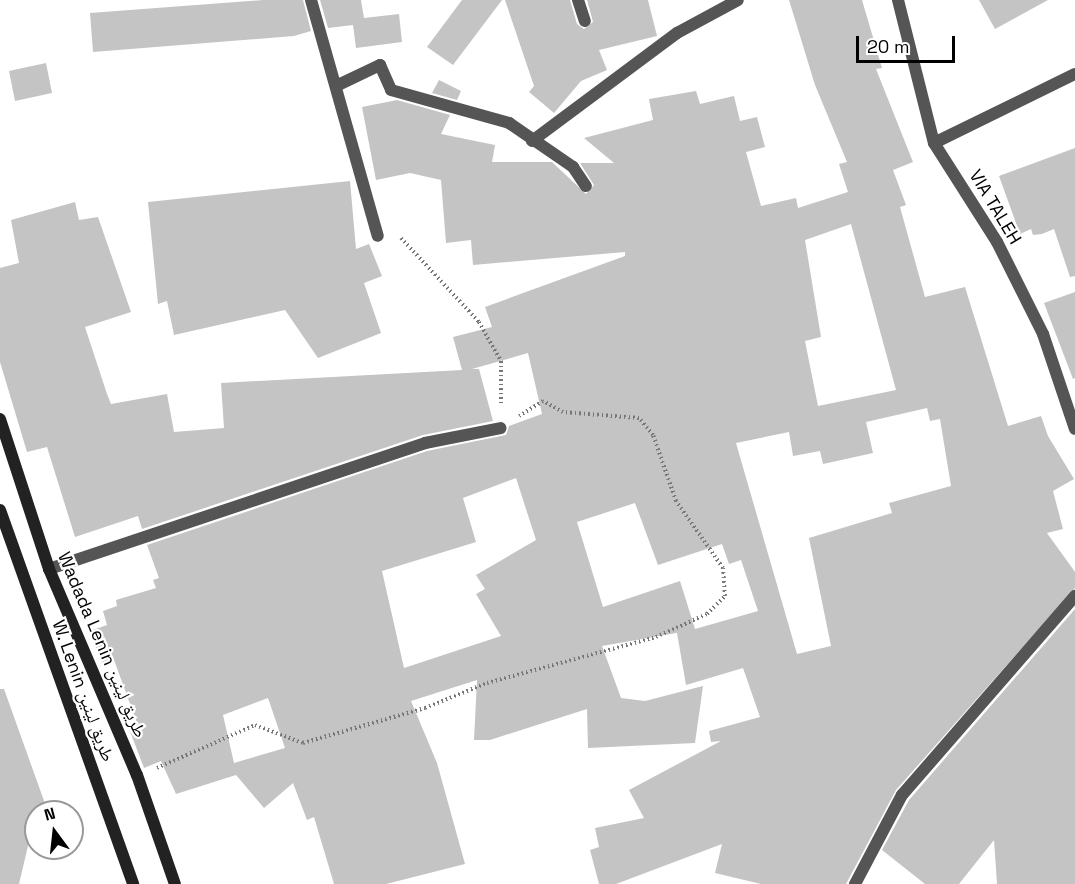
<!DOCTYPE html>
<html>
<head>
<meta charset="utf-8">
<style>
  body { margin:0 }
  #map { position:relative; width:1075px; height:884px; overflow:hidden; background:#fff; font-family:"Space Grotesk","Noto Naskh Arabic",sans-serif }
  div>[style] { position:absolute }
  .building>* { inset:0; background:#c4c4c4 }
  .path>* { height:4px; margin-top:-2px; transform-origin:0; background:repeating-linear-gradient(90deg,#777 0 1.5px,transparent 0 4.5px) }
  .minor>* { height:12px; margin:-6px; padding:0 6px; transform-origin:6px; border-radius:6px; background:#555 }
  .secondary>* { height:12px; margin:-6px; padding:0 6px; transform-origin:6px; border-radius:6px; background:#222 }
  span { translate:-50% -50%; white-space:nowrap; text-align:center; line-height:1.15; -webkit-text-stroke:4.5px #fff; paint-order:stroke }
  .street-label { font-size:18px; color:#000 }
  .north { position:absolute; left:24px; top:800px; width:60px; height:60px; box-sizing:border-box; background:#fff; border:2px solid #999; border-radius:50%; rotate:345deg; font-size:16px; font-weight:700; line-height:24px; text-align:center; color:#000 }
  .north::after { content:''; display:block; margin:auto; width:21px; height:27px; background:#000; clip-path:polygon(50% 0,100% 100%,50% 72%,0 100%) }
  .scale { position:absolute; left:856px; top:36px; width:99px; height:27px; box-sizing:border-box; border:3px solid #000; border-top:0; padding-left:8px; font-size:18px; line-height:21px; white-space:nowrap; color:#000; -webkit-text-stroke:4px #fff; paint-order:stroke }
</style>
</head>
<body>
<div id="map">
  <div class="building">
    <i style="clip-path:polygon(263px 0,303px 0,311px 31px,294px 36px,93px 52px,90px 13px)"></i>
    <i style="clip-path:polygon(320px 0,361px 0,364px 18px,399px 14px,402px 42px,356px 48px,353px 25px,328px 28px)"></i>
    <i style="clip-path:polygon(462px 0,502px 0,453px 65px,427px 47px)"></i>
    <i style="clip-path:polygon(505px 0,570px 0,577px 24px,584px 29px,593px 22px,587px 0,648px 0,657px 36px,599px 50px,607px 70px,581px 81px,554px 113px,529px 92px,534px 86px)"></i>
    <i style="clip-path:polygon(evenodd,789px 0,862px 0,882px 68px,876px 69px,913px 162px,893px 170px,906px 205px,900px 207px,925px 297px,965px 287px,1008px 426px,1041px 416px,1048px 436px,1074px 479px,1053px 491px,1063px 529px,1047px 533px,1075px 572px,1075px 588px,896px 790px,846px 884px,761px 884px,715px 873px,722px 844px,616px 884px,599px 884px,590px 850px,599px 847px,595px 828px,644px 818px,629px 790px,721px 741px,711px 742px,709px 731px,760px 717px,743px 668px,686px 685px,677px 633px,682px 632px,602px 646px,621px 698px,645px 701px,703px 686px,695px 743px,588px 748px,587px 709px,490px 740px,474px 740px,477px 680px,411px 701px,437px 763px,465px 864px,386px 884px,334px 884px,314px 817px,307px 820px,293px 783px,264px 808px,236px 775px,176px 794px,161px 761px,144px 768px,128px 726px,137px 723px,114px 660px,102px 664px,90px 631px,107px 625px,103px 611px,117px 606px,116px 600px,156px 588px,153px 580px,159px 578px,147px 545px,427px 451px,506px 435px,509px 426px,542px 414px,528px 353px,472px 369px,479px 369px,493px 421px,423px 435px,142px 529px,138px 516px,75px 537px,47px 447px,27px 452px,0 362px,0 268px,19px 263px,11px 220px,75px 202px,79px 220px,98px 217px,131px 312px,85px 327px,107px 394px,111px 404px,167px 394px,174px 432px,224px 428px,221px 383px,462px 370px,453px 337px,492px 327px,485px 307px,625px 256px,625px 252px,473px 265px,471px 240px,446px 243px,441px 180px,410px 173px,376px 180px,362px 107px,397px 100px,450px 115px,441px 134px,495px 145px,492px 162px,552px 162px,586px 194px,594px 185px,580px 163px,614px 163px,584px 138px,653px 120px,649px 99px,696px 91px,700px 104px,734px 96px,740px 121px,757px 117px,765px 147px,746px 152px,761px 206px,796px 198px,798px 208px,848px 192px,839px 164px,847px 162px,815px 85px,789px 0,851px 224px,896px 390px,818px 406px,805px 341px,821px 337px,805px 240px,851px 224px,789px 0,927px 408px,930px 421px,940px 419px,951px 486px,889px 503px,892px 513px,809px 538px,831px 646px,797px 654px,736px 443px,789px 432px,793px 456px,820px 451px,823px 464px,873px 453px,866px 422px,927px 408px,789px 0,516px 478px,536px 540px,476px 575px,485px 589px,476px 594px,501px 636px,404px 668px,382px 571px,476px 542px,463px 498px,516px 478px,789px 0,635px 503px,658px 565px,722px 544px,729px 564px,741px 560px,758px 611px,695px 629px,680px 581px,603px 607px,577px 522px,635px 503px,789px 0,268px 698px,285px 748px,234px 763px,223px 715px,268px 698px)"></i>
    <i style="clip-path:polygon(979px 0,1048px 0,995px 29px)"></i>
    <i style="clip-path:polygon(46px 63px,52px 93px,15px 101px,9px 71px)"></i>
    <i style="clip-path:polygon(439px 80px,461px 91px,457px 100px,432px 93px)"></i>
    <i style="clip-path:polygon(1075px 148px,1075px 276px,1070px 277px,1054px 229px,1042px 234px,1033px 235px,1031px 229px,1020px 234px,999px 176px)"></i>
    <i style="clip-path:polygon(350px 181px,356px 249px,369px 244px,382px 276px,364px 283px,381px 333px,318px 358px,285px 310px,174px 335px,167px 301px,158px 304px,148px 202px)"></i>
    <i style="clip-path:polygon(1075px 292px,1075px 378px,1073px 379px,1044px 303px)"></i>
    <i style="clip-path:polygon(1075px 609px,1075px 884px,997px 884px,994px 840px,959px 884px,925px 884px,882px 850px,909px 800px)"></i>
    <i style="clip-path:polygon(0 689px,4px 689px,48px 812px,36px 812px,19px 884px,0 884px)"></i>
  </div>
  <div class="path">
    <i style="left:401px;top:238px;width:115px;rotate:47.1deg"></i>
    <i style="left:479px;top:322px;width:45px;rotate:60.6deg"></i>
    <i style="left:501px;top:361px;width:45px;rotate:90deg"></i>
    <i style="left:157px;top:768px;width:107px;rotate:-23.7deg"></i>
    <i style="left:255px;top:725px;width:51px;rotate:20.6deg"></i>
    <i style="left:303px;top:743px;width:127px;rotate:-16deg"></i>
    <i style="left:425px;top:708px;width:67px;rotate:-22deg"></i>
    <i style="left:487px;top:683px;width:175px;rotate:-15.2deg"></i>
    <i style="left:656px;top:637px;width:56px;rotate:-24.3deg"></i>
    <i style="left:707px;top:614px;width:25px;rotate:-45deg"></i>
    <i style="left:725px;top:596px;width:28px;rotate:-94deg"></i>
    <i style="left:723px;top:568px;width:82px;rotate:-125deg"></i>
    <i style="left:676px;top:501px;width:70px;rotate:-109.2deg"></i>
    <i style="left:653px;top:435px;width:22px;rotate:-129deg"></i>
    <i style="left:639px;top:418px;width:76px;rotate:-175.5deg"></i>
    <i style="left:563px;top:412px;width:23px;rotate:-151deg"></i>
    <i style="left:543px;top:401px;width:28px;rotate:148deg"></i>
  </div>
  <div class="minor">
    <i style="left:311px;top:0;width:245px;rotate:74.2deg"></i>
    <i style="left:578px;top:0;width:22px;rotate:72deg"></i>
    <i style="left:898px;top:0;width:147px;rotate:75.9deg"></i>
    <i style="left:934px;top:143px;width:117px;rotate:57.5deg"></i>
    <i style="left:997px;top:242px;width:103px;rotate:63.4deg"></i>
    <i style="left:1043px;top:334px;width:100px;rotate:71.4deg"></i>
    <i style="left:336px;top:86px;width:49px;rotate:-25.5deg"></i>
    <i style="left:380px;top:65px;width:27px;rotate:66deg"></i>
    <i style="left:391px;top:90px;width:123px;rotate:15.6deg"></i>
    <i style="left:509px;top:123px;width:78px;rotate:34.5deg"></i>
    <i style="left:573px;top:167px;width:23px;rotate:56deg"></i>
    <i style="left:532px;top:141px;width:181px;rotate:-36.7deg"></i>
    <i style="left:677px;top:33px;width:69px;rotate:-28.4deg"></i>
    <i style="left:934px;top:143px;width:157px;rotate:-26.1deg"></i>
    <i style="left:49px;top:569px;width:397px;rotate:-18.5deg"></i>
    <i style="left:425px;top:443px;width:77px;rotate:-11.2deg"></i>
    <i style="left:855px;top:884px;width:101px;rotate:-62.2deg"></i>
    <i style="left:902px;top:795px;width:264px;rotate:-49deg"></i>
  </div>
  <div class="secondary">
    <i style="left:0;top:419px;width:158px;rotate:71.9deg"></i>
    <i style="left:49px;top:569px;width:224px;rotate:66.9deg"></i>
    <i style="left:137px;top:775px;width:115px;rotate:70.8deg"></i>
    <i style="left:0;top:510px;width:397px;rotate:70.4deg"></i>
  </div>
  <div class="street-label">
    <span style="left:995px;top:207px;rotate:59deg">VIA TALEH</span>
    <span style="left:102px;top:645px;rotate:67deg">Wadada Lenin طريق لينين</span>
    <span style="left:83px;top:691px;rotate:70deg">W. Lenin طريق لينين</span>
  </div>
  <div class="north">N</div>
  <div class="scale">20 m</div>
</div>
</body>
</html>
